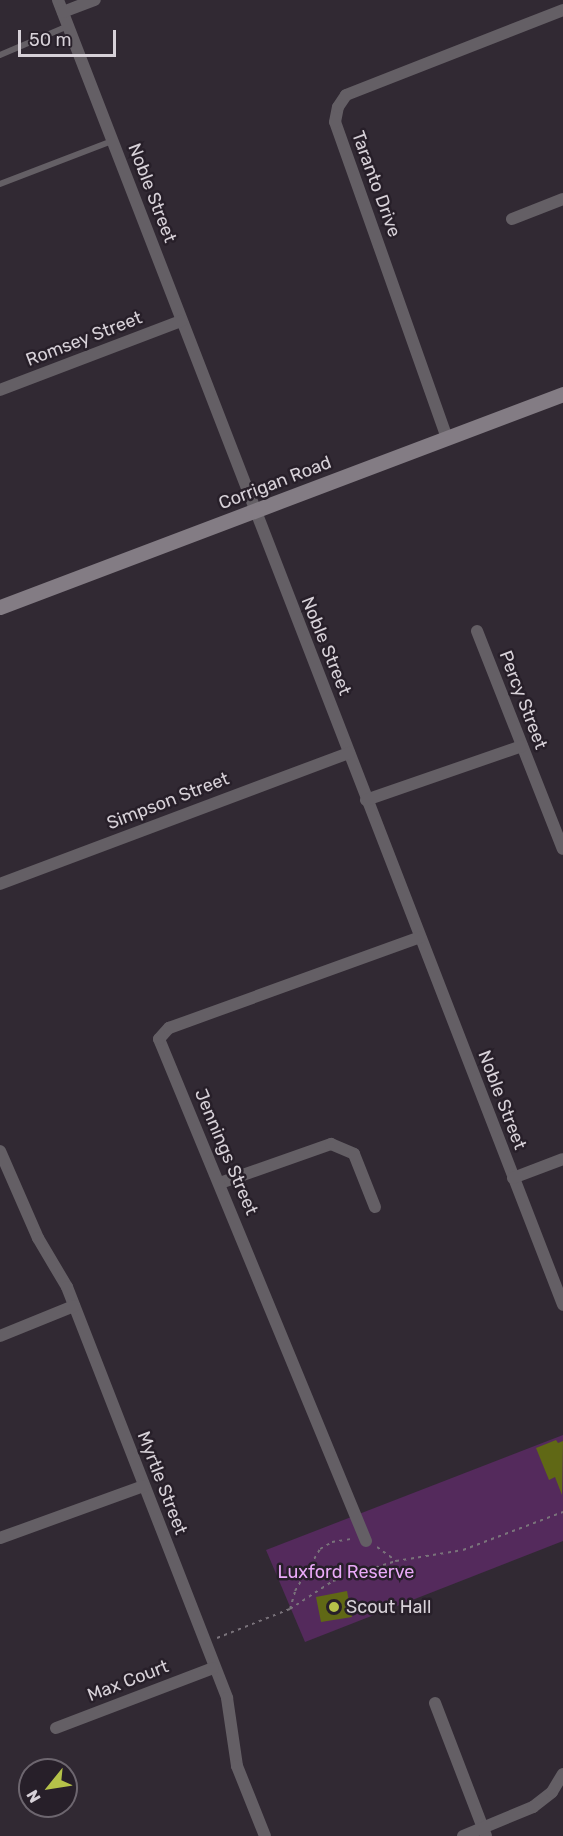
<!DOCTYPE html>
<html>
<head>
<meta charset="utf-8">
<style>
  body { margin:0 }
  #map { position:relative; width:563px; height:1836px; overflow:hidden; background:#312933; font-family:Rubik,sans-serif }
  div>[style] { position:absolute }
  .green>* { inset:0; background:#542a5c }
  .building>* { inset:0; background:#606815 }
  .path>* { height:2px; margin-top:-1px; transform-origin:0; background:repeating-linear-gradient(90deg,#79727a 0 3px,transparent 0 7.5px) }
  .lane>* { height:6px; margin:-3px; padding:0 3px; transform-origin:3px; border-radius:3px; background:#645f65 }
  .street>* { height:12px; margin:-6px; padding:0 6px; transform-origin:6px; border-radius:6px; background:#645f65 }
  .secondary>* { height:15px; margin:-7.5px; padding:0 7.5px; transform-origin:7.5px; border-radius:7.5px; background:#837c84 }
  .dots>* { width:16px; height:16px; translate:-50% -50%; box-sizing:border-box; border:3px solid #271f29; border-radius:50% }
  span { translate:-50% -50%; white-space:nowrap; text-align:center; line-height:1.15; -webkit-text-stroke:5px #271f29; paint-order:stroke }
  .street-label { font-size:18px; color:#d7d1d8 }
  .park-label { font-size:18px; color:#e9a9f7 }
  .poi-label { font-size:18px; color:#d7d1d8 }
  .left { translate:0 -50%; text-align:left }
  .north { position:absolute; left:18px; top:1758px; width:60px; height:60px; box-sizing:border-box; background:#271f29; border:2px solid #6d666f; border-radius:50%; rotate:240deg; font-size:16px; font-weight:700; line-height:24px; text-align:center; color:#d7d1d8 }
  .north::after { content:''; display:block; margin:auto; width:21px; height:27px; background:#b5c249; clip-path:polygon(50% 0,100% 100%,50% 72%,0 100%) }
  .scale { position:absolute; left:18px; top:30px; width:98px; height:27px; box-sizing:border-box; border:3px solid #d7d1d8; border-top:0; padding-left:8px; font-size:18px; line-height:21px; white-space:nowrap; color:#d7d1d8; -webkit-text-stroke:4px #271f29; paint-order:stroke }
</style>
</head>
<body>
<div id="map">
  <div class="green">
    <i style="clip-path:polygon(563px 1435px,563px 1541px,305px 1642px,266px 1550px)"></i>
  </div>
  <div class="building">
    <i style="clip-path:polygon(556px 1440px,558px 1443px,563px 1441px,562px 1495px,555px 1477px,549px 1480px,536px 1448px)"></i>
    <i style="clip-path:polygon(347px 1591px,352px 1617px,321px 1622px,316px 1597px)"></i>
  </div>
  <div class="path">
    <i style="left:377px;top:1547px;width:24px;rotate:36deg"></i>
    <i style="left:290px;top:1609px;width:19px;rotate:-74deg"></i>
    <i style="left:295px;top:1591px;width:49px;rotate:-59.2deg"></i>
    <i style="left:320px;top:1549px;width:14px;rotate:-30deg"></i>
    <i style="left:332px;top:1542px;width:20px;rotate:-9deg"></i>
    <i style="left:217px;top:1638px;width:79px;rotate:-21.7deg"></i>
    <i style="left:290px;top:1609px;width:51px;rotate:-33.1deg"></i>
    <i style="left:333px;top:1581px;width:66px;rotate:-17.6deg"></i>
    <i style="left:396px;top:1561px;width:68px;rotate:-9.3deg"></i>
    <i style="left:463px;top:1550px;width:107px;rotate:-20.8deg"></i>
  </div>
  <div class="lane">
    <i style="left:0;top:55px;width:74px;rotate:-23.1deg"></i>
    <i style="left:0;top:184px;width:120px;rotate:-21deg"></i>
  </div>
  <div class="street">
    <i style="left:58px;top:0;width:1399px;rotate:68.84deg"></i>
    <i style="left:63px;top:12px;width:34px;rotate:-21deg"></i>
    <i style="left:512px;top:219px;width:55px;rotate:-21.4deg"></i>
    <i style="left:0;top:390px;width:194px;rotate:-20.9deg"></i>
    <i style="left:447px;top:438px;width:335px;rotate:-109.5deg"></i>
    <i style="left:335px;top:122px;width:15px;rotate:-79deg"></i>
    <i style="left:338px;top:107px;width:14px;rotate:-56deg"></i>
    <i style="left:346px;top:95px;width:233px;rotate:-21.4deg"></i>
    <i style="left:477px;top:631px;width:234px;rotate:68.5deg"></i>
    <i style="left:366px;top:800px;width:165px;rotate:-19.1deg"></i>
    <i style="left:0;top:884px;width:373px;rotate:-20.6deg"></i>
    <i style="left:0;top:1151px;width:95px;rotate:66.4deg"></i>
    <i style="left:38px;top:1238px;width:57px;rotate:59.4deg"></i>
    <i style="left:67px;top:1287px;width:441px;rotate:68.7deg"></i>
    <i style="left:227px;top:1698px;width:69px;rotate:81.6deg"></i>
    <i style="left:237px;top:1766px;width:75px;rotate:68.2deg"></i>
    <i style="left:513px;top:1178px;width:53px;rotate:-20.8deg"></i>
    <i style="left:220px;top:1183px;width:118px;rotate:-19.4deg"></i>
    <i style="left:331px;top:1144px;width:25px;rotate:23deg"></i>
    <i style="left:354px;top:1154px;width:57px;rotate:68.4deg"></i>
    <i style="left:0;top:1336px;width:80px;rotate:-22.1deg"></i>
    <i style="left:0;top:1538px;width:153px;rotate:-19.9deg"></i>
    <i style="left:366px;top:1541px;width:543px;rotate:-112.41deg"></i>
    <i style="left:159px;top:1039px;width:15px;rotate:-48deg"></i>
    <i style="left:169px;top:1028px;width:267px;rotate:-19.9deg"></i>
    <i style="left:435px;top:1703px;width:142px;rotate:69deg"></i>
    <i style="left:56px;top:1728px;width:168px;rotate:-20.9deg"></i>
    <i style="left:463px;top:1836px;width:76px;rotate:-22.5deg"></i>
    <i style="left:533px;top:1807px;width:24px;rotate:-38deg"></i>
    <i style="left:552px;top:1792px;width:21px;rotate:-59deg"></i>
  </div>
  <div class="secondary">
    <i style="left:0;top:607px;width:602px;rotate:-20.72deg"></i>
  </div>
  <div class="dots">
    <i style="left:334px;top:1607px;background:#b5c249"></i>
  </div>
  <div class="street-label">
    <span style="left:376px;top:184px;rotate:70deg">Taranto Drive</span>
    <span style="left:152px;top:193px;rotate:69deg">Noble Street</span>
    <span style="left:84px;top:339px;rotate:-21deg">Romsey Street</span>
    <span style="left:275px;top:483px;rotate:-21deg">Corrigan Road</span>
    <span style="left:326px;top:646px;rotate:68deg">Noble Street</span>
    <span style="left:523px;top:700px;rotate:69deg">Percy Street</span>
    <span style="left:168px;top:801px;rotate:-21deg">Simpson Street</span>
    <span style="left:502px;top:1100px;rotate:69deg">Noble Street</span>
    <span style="left:226px;top:1152px;rotate:67deg">Jennings Street</span>
    <span style="left:162px;top:1483px;rotate:69deg">Myrtle Street</span>
    <span style="left:128px;top:1681px;rotate:-21deg">Max Court</span>
  </div>
  <div class="park-label">
    <span style="left:346px;top:1572px">Luxford Reserve</span>
  </div>
  <div class="poi-label">
    <span class="left" style="left:346px;top:1607px">Scout Hall</span>
  </div>
  <div class="north">N</div>
  <div class="scale">50 m</div>
</div>
</body>
</html>
